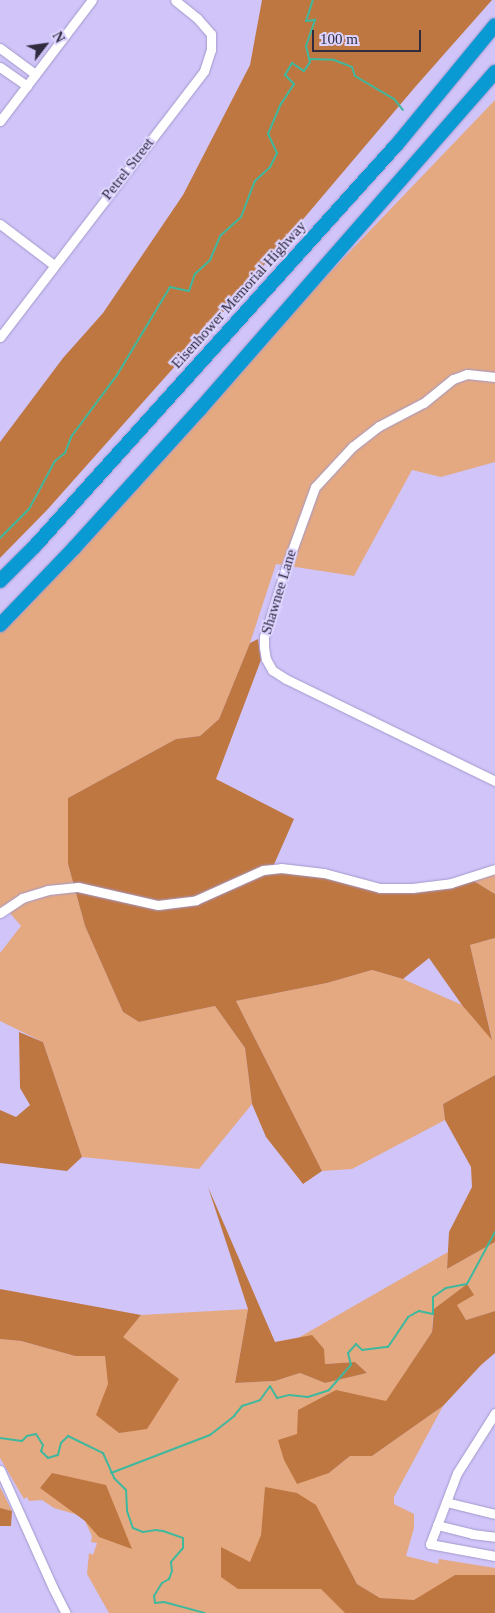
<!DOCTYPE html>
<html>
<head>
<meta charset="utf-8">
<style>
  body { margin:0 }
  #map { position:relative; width:495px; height:1613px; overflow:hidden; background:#d0c4f9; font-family:Georgia,serif }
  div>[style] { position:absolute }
  .green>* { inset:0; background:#e4a981 }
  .forest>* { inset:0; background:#bf7742 }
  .stream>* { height:2px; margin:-1px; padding:0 1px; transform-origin:1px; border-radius:1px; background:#3fb89d }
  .roads { filter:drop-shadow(0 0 1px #a499cb) drop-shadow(0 0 1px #a499cb) }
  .minor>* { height:9px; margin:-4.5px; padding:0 4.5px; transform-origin:4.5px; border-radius:4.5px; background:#fff }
  .highway>* { height:14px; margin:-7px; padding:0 7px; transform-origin:7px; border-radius:7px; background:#0999d3 }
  span { translate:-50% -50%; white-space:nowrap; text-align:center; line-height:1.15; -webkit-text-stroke:4.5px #dcd3fe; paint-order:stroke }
  .street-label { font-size:15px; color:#302b3f }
  .north { position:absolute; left:20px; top:20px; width:50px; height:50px; -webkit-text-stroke:4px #dcd3fe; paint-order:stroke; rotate:60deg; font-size:14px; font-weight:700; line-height:20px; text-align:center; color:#302b3f }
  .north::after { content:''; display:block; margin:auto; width:18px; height:22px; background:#302b3f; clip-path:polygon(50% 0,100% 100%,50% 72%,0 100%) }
  .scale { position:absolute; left:312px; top:30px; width:109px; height:22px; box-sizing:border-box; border:2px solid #302b3f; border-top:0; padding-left:6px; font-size:15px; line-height:18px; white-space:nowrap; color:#302b3f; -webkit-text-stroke:4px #dcd3fe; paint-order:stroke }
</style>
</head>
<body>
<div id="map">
  <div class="green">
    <i style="clip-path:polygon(495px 100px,495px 462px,441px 477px,412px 470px,354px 576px,276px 564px,250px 643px,219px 719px,200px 736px,176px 739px,68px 798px,68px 864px,85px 926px,123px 1012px,139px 1022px,215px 1006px,245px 1048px,252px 1104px,199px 1169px,82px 1157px,43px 1042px,0 1021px,0 953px,21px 926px,10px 913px,0 917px,0 617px)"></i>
    <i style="clip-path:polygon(495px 869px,495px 894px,469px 878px)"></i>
    <i style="clip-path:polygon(495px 938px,495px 1075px,443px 1104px,445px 1120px,352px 1169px,322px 1171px,236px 1001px,327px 983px,372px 970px,403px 979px,462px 1005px,492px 1039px,470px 945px)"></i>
    <i style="clip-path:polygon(evenodd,495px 1242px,495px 1311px,466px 1320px,456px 1305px,433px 1314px,432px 1332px,386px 1402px,336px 1391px,329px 1473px,350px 1456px,372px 1456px,443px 1406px,394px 1497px,394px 1504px,414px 1514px,414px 1528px,406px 1556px,438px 1564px,439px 1559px,495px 1568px,495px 1613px,109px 1613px,87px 1574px,89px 1553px,93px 1555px,97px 1543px,91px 1542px,92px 1536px,85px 1521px,78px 1515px,54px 1508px,42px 1500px,29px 1501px,27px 1497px,24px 1499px,0 1458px,0 1339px,21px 1341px,75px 1356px,105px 1356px,141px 1315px,248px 1309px,235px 1383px,275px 1381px,300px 1373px,325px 1383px,367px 1373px,355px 1362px,325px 1364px,312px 1336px,298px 1338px,448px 1252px,447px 1269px,495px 1242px,327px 1527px,357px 1584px,380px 1598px,402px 1600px,387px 1602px,349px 1587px,327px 1527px)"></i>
    <i style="clip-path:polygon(0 1487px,12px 1511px,4px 1509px,11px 1526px,0 1526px)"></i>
  </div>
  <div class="forest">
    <i style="clip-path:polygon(262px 0,492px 0,416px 86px,249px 283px,47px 510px,0 558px,0 442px,63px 358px,103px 313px,183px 195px,250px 65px)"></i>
    <i style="clip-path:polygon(258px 639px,261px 660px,216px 779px,294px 819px,272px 869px,281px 868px,380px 888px,469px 878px,495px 894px,495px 938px,470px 945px,492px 1040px,462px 1005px,429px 958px,403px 979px,372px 970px,327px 983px,236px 1001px,322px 1171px,303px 1184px,266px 1137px,252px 1104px,245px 1048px,215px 1006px,139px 1022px,123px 1012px,85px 926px,68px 864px,68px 798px,176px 739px,200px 736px,219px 719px,250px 643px)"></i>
    <i style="clip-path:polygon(19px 1032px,43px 1042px,82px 1157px,67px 1171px,0 1163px,0 1110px,16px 1117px,30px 1105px,20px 1088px)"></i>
    <i style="clip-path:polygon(495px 1075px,495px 1242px,447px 1269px,449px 1232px,472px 1187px,471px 1167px,445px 1120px,443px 1104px)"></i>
    <i style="clip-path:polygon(208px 1187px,275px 1342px,312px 1335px,324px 1349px,325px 1364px,355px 1362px,367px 1373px,325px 1383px,300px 1373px,275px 1381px,235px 1383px,248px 1309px)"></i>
    <i style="clip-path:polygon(467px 1284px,474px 1295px,457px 1305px,466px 1320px,495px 1311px,495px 1353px,481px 1365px,443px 1406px,372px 1456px,350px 1456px,329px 1473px,297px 1484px,284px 1460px,278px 1440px,297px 1434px,298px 1410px,336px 1390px,386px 1401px,432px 1332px,434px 1309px)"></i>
    <i style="clip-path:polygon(0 1289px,141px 1315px,123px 1337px,179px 1379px,147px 1429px,119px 1433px,96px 1415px,108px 1384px,105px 1356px,75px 1356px,21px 1341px,0 1339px)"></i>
    <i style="clip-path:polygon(52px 1473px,106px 1485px,132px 1549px,99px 1537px,85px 1521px,40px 1488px)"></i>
    <i style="clip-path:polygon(265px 1487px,297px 1493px,316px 1505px,357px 1584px,380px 1598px,414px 1600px,455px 1575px,495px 1575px,495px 1613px,345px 1613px,321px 1589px,238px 1589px,221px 1577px,221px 1547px,250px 1562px,261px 1535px)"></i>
    <i style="clip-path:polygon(0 1508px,12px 1511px,11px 1526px,0 1526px)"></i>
  </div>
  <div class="stream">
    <i style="left:310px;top:59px;width:24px;rotate:2deg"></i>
    <i style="left:334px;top:60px;width:19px;rotate:21deg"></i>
    <i style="left:352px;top:67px;width:9px;rotate:72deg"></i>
    <i style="left:355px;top:76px;width:45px;rotate:30.5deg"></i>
    <i style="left:394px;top:99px;width:14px;rotate:51deg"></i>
    <i style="left:0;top:538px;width:41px;rotate:-45deg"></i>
    <i style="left:29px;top:509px;width:55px;rotate:-61.6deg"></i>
    <i style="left:55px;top:461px;width:13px;rotate:-39deg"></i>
    <i style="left:65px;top:453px;width:17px;rotate:-69deg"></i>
    <i style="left:71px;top:437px;width:77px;rotate:-53.4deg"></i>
    <i style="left:117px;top:375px;width:103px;rotate:-58.9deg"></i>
    <i style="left:170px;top:287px;width:19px;rotate:12deg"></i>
    <i style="left:189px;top:291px;width:18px;rotate:-71deg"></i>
    <i style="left:195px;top:274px;width:21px;rotate:-43deg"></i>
    <i style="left:210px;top:260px;width:26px;rotate:-67deg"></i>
    <i style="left:220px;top:236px;width:28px;rotate:-42deg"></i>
    <i style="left:241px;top:217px;width:39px;rotate:-69deg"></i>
    <i style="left:255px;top:181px;width:21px;rotate:-43deg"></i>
    <i style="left:270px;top:167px;width:16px;rotate:-63deg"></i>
    <i style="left:277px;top:153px;width:21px;rotate:-115deg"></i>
    <i style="left:268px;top:134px;width:33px;rotate:-67deg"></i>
    <i style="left:281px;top:104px;width:24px;rotate:-57deg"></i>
    <i style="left:294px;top:84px;width:13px;rotate:-135deg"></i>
    <i style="left:285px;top:75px;width:14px;rotate:-60deg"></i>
    <i style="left:292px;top:63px;width:14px;rotate:34deg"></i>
    <i style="left:304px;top:71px;width:11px;rotate:-56deg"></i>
    <i style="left:310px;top:62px;width:16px;rotate:-104deg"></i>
    <i style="left:306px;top:46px;width:28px;rotate:-71deg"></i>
    <i style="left:315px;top:20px;width:9px;rotate:174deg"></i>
    <i style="left:306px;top:21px;width:22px;rotate:-72deg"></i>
    <i style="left:0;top:1438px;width:22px;rotate:8deg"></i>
    <i style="left:22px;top:1441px;width:7px;rotate:-45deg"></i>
    <i style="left:27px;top:1436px;width:9px;rotate:-13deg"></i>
    <i style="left:36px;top:1434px;width:13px;rotate:58deg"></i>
    <i style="left:43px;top:1445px;width:6px;rotate:108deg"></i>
    <i style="left:41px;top:1451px;width:10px;rotate:45deg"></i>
    <i style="left:48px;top:1458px;width:10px;rotate:-17deg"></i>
    <i style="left:58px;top:1455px;width:12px;rotate:-76deg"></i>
    <i style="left:61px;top:1443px;width:10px;rotate:-45deg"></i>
    <i style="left:68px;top:1436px;width:39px;rotate:26deg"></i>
    <i style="left:103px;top:1453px;width:27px;rotate:66deg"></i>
    <i style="left:114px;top:1478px;width:17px;rotate:45deg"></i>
    <i style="left:126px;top:1490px;width:21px;rotate:87deg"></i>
    <i style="left:127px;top:1511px;width:18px;rotate:71deg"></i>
    <i style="left:133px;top:1528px;width:11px;rotate:22deg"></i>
    <i style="left:143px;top:1532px;width:12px;rotate:-9deg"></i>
    <i style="left:155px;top:1530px;width:8px;rotate:7deg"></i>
    <i style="left:163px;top:1531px;width:21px;rotate:19deg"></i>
    <i style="left:183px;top:1538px;width:10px;rotate:90deg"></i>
    <i style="left:183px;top:1548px;width:18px;rotate:131deg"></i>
    <i style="left:171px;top:1562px;width:9px;rotate:84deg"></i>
    <i style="left:172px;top:1571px;width:9px;rotate:111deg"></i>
    <i style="left:169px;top:1579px;width:8px;rotate:150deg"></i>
    <i style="left:162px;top:1583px;width:15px;rotate:122deg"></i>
    <i style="left:154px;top:1596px;width:7px;rotate:82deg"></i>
    <i style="left:155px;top:1603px;width:9px;rotate:-6deg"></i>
    <i style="left:164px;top:1602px;width:42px;rotate:15deg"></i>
    <i style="left:111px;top:1473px;width:106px;rotate:-21deg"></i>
    <i style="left:210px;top:1435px;width:31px;rotate:-38deg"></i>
    <i style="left:234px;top:1416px;width:13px;rotate:-51deg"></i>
    <i style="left:242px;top:1406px;width:19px;rotate:-18deg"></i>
    <i style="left:260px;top:1400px;width:17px;rotate:-54deg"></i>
    <i style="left:270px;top:1386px;width:14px;rotate:60deg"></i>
    <i style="left:277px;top:1398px;width:12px;rotate:-14deg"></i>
    <i style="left:289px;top:1395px;width:19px;rotate:6deg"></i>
    <i style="left:308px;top:1397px;width:22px;rotate:-18deg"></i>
    <i style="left:329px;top:1390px;width:33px;rotate:-49deg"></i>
    <i style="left:351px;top:1365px;width:12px;rotate:-104deg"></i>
    <i style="left:348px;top:1353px;width:12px;rotate:-48deg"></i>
    <i style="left:356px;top:1344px;width:8px;rotate:45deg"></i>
    <i style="left:362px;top:1350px;width:26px;rotate:-7deg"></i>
    <i style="left:388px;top:1347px;width:36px;rotate:-56deg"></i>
    <i style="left:408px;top:1317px;width:13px;rotate:-29deg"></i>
    <i style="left:419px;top:1311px;width:14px;rotate:12deg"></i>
    <i style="left:433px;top:1314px;width:17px;rotate:-90deg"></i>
    <i style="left:433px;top:1297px;width:16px;rotate:-35deg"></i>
    <i style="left:446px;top:1288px;width:21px;rotate:-11deg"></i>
    <i style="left:467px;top:1284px;width:59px;rotate:-61.7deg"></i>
  </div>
  <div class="roads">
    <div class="minor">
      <i style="left:0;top:48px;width:44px;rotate:36.6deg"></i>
      <i style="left:0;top:67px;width:33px;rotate:35deg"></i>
      <i style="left:0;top:121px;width:152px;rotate:-52.8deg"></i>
      <i style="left:0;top:224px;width:68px;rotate:37.2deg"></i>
      <i style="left:0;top:337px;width:335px;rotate:-52.5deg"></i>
      <i style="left:204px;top:71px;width:22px;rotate:-72deg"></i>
      <i style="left:211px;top:50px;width:16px;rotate:-90deg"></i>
      <i style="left:211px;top:34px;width:21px;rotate:-131deg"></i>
      <i style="left:197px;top:18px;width:28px;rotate:-141deg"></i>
      <i style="left:495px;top:377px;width:28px;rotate:-174deg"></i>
      <i style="left:467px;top:374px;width:15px;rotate:160deg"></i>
      <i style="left:453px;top:379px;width:38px;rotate:141deg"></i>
      <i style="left:423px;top:403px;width:50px;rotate:152.4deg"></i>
      <i style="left:379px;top:426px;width:33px;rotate:142deg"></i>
      <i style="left:353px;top:446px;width:56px;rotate:132.8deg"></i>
      <i style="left:315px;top:487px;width:88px;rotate:109.9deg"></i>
      <i style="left:285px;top:570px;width:70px;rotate:107.4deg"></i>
      <i style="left:264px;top:637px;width:10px;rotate:90deg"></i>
      <i style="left:264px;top:647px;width:12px;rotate:81deg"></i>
      <i style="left:266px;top:659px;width:13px;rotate:61deg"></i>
      <i style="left:272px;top:670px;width:17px;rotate:33deg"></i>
      <i style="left:286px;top:679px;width:233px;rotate:26deg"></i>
      <i style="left:0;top:913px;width:27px;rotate:-34deg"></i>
      <i style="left:22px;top:898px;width:27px;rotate:-17deg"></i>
      <i style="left:48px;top:890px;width:30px;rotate:-6deg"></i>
      <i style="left:78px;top:887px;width:82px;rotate:12.7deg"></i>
      <i style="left:158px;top:905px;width:38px;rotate:-7deg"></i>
      <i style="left:196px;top:900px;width:73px;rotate:-24.1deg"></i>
      <i style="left:263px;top:870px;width:18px;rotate:-6deg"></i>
      <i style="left:281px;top:868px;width:43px;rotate:6.6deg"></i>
      <i style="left:324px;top:873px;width:58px;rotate:15deg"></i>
      <i style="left:380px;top:888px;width:32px"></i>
      <i style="left:412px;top:888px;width:39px;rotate:-7deg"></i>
      <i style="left:451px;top:883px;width:46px;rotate:-17.7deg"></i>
      <i style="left:495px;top:1413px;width:71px;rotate:122.3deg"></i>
      <i style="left:457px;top:1473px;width:76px;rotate:110.8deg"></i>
      <i style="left:430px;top:1544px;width:66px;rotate:10.5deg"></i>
      <i style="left:0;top:1470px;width:129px;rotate:65.8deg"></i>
      <i style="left:53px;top:1588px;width:28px;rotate:63deg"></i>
      <i style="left:446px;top:1502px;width:50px;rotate:13.8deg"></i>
      <i style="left:437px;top:1525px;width:36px;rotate:14deg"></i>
      <i style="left:472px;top:1534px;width:23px;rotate:7deg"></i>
    </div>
    <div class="highway">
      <i style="left:0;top:581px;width:49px;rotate:-45deg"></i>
      <i style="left:35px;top:546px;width:544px;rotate:-47.98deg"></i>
      <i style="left:399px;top:142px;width:151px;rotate:-50.6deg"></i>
      <i style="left:0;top:625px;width:107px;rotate:-46.1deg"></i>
      <i style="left:74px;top:548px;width:188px;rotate:-47.8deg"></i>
      <i style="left:200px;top:409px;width:448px;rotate:-48.8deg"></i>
    </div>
  </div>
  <div class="street-label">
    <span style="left:128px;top:169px;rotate:-52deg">Petrel Street</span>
    <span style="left:239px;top:295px;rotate:-48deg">Eisenhower Memorial Highway</span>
    <span style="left:279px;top:592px;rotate:-73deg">Shawnee Lane</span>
  </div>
  <div class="north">N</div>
  <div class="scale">100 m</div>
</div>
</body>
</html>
